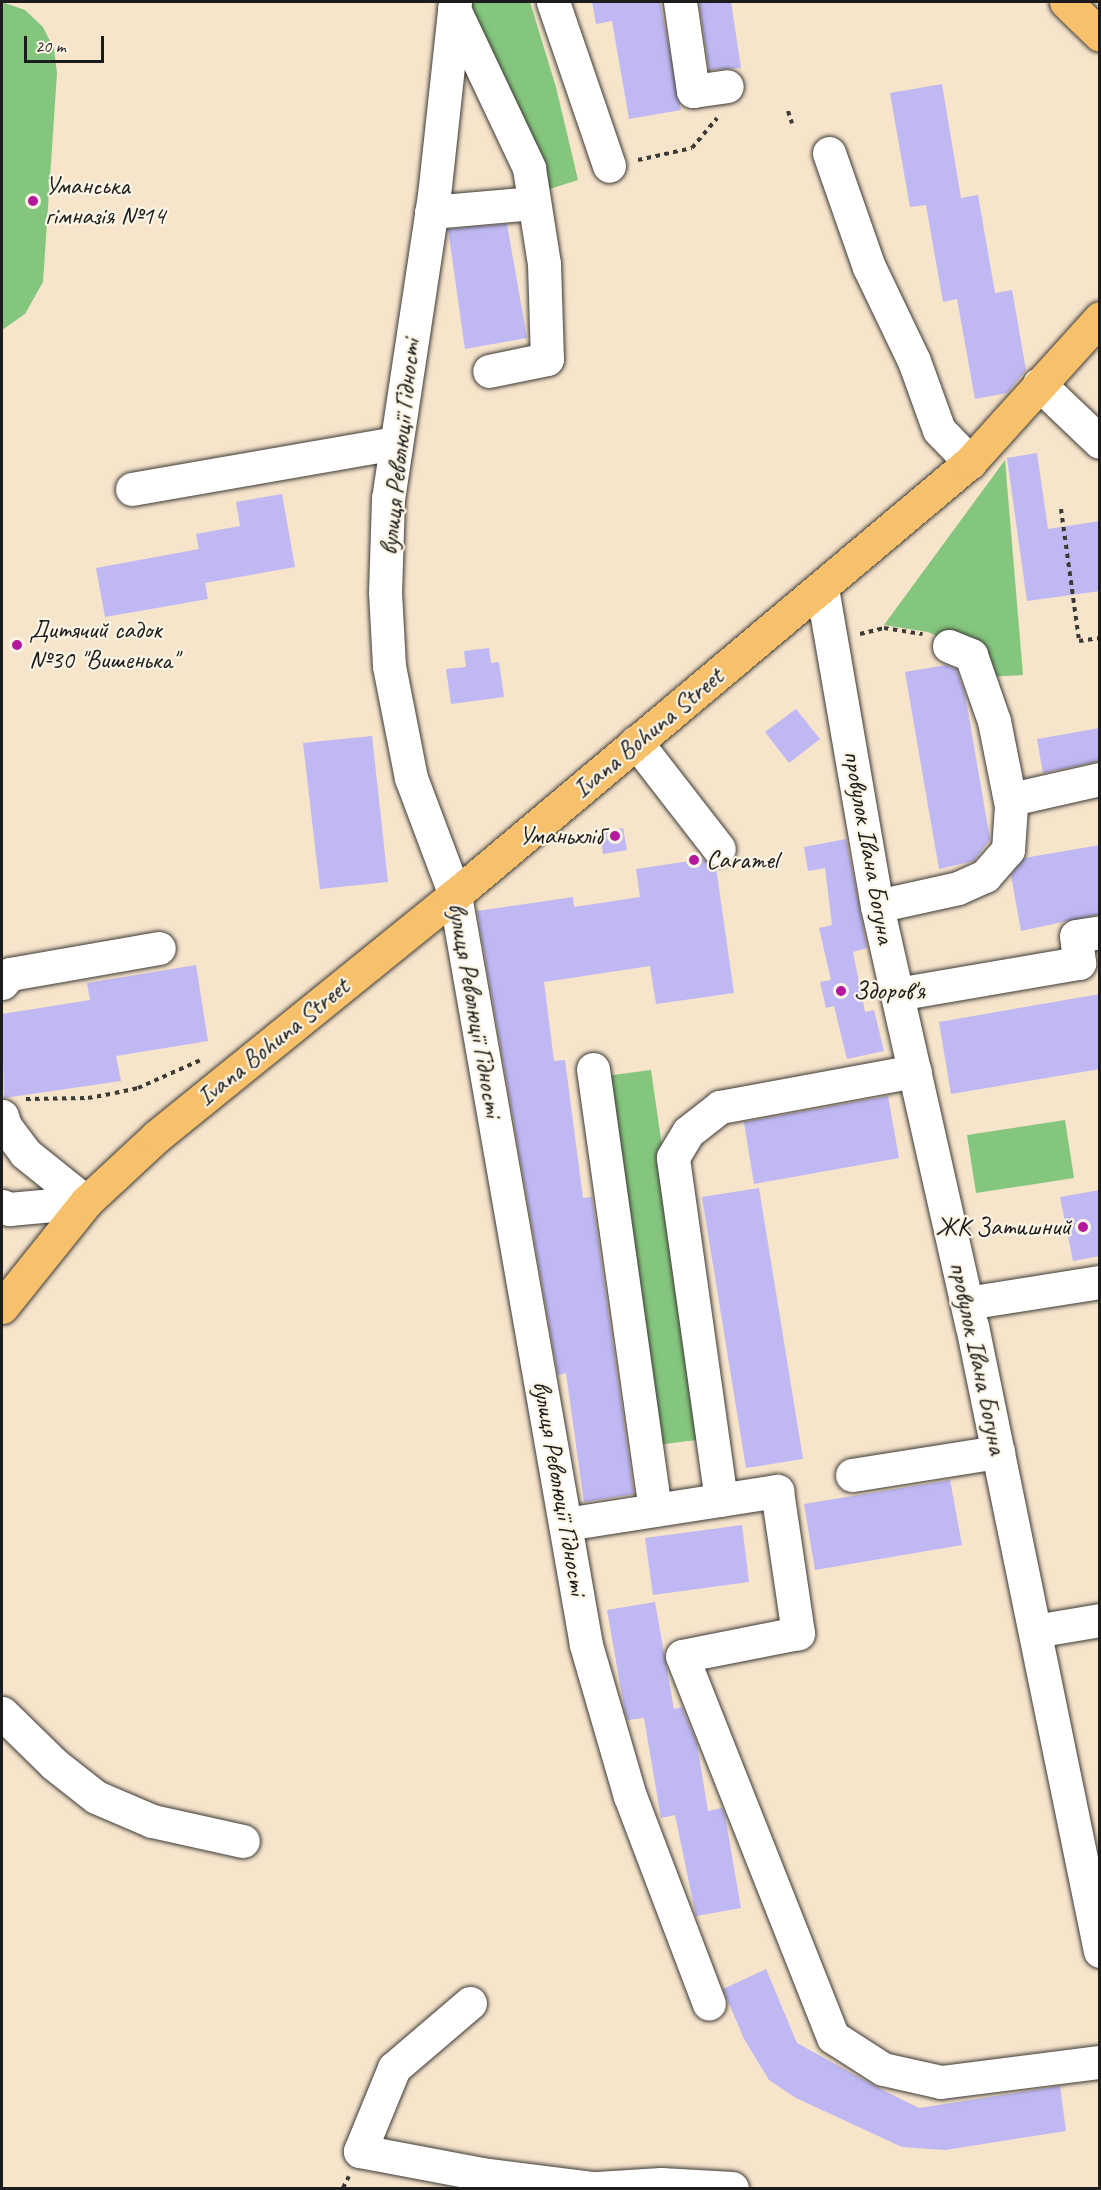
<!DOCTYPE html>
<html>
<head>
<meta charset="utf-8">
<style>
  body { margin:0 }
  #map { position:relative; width:1101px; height:2190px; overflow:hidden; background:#f6e4cb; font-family:Caveat,sans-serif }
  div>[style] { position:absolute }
  .green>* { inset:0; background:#85c67e }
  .building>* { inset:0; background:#c0b8f3 }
  .path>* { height:4px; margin-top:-2px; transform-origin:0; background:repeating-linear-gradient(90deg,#3d3a36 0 4.5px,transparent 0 9px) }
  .roads { filter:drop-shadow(0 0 2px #3d3a36) drop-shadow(0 0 2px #3d3a36) }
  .minor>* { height:33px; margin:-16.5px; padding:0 16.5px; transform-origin:16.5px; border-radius:16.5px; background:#fff }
  .major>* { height:33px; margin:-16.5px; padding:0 16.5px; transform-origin:16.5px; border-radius:16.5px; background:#f7c06b }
  .dots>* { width:16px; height:16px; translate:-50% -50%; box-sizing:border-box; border:3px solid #fcf5e5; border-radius:50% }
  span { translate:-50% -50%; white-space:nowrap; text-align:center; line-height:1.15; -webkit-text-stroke:4.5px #fcf5e5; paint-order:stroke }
  .poi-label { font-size:26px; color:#1c1c1c }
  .left { translate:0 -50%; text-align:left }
  .right { translate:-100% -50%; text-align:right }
  .street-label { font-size:26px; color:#1c1c1c }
  .frame { position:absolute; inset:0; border:3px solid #1c1c1c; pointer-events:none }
  .scale { position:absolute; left:24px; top:36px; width:80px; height:27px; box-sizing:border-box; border:3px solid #1c1c1c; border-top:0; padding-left:8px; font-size:18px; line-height:21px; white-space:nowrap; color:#1c1c1c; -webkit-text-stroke:4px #fcf5e5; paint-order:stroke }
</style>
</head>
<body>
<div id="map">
  <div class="green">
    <i style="clip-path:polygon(2px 2px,25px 10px,43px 27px,54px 49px,57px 73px,43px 282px,25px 314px,2px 330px)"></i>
    <i style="clip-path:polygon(470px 2px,530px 2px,556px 87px,578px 180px,540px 192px,468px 26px)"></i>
    <i style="clip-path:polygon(1005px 460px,1023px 675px,986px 677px,973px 637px,948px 641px,928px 632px,884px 625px)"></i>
    <i style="clip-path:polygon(651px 1070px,704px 1439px,657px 1445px,605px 1076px)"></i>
    <i style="clip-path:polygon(1065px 1120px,1074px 1178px,976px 1193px,967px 1135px)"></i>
  </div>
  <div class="building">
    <i style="clip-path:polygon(592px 2px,660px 2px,681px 110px,629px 119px,612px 21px,596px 24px)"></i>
    <i style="clip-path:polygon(699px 2px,731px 2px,741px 68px,709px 70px)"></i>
    <i style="clip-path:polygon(942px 84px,961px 198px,978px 195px,995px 293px,1012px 290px,1026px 370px,1007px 393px,975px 399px,957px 299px,943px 302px,926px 205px,910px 207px,890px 93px)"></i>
    <i style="clip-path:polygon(507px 224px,527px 338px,465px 349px,448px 229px)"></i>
    <i style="clip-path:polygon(1037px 453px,1048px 529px,1100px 521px,1100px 591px,1027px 601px,1007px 458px)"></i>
    <i style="clip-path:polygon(282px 494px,295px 567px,205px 583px,208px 599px,105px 617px,96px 568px,199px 549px,196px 534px,240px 526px,236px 502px)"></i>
    <i style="clip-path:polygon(489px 648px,491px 663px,499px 662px,504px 697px,451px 704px,446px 669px,466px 667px,464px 651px)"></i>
    <i style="clip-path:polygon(946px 665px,956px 669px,965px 694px,990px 839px,974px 861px,939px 869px,905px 672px)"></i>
    <i style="clip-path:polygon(796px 709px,820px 739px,789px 763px,765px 732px)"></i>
    <i style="clip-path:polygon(1100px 728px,1100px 761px,1043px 773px,1037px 739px)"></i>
    <i style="clip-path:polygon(372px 736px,388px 882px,320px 889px,303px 743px)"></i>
    <i style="clip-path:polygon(623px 828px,627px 850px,603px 854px,600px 832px)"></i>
    <i style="clip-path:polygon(846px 839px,867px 948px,853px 952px,865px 1012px,874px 1010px,884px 1051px,847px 1059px,834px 1006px,826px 1008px,820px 982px,831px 980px,819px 928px,832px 925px,825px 868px,808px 871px,804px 847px)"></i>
    <i style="clip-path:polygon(1100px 845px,1100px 914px,1021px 931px,1011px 875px,1024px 858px)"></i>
    <i style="clip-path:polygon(703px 859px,716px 867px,734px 993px,656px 1004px,650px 966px,544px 982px,554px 1061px,565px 1060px,583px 1198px,592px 1197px,634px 1494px,584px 1502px,566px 1373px,558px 1375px,477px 911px,573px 897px,574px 907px,640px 897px,636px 869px)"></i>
    <i style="clip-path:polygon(196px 965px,208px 1041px,116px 1056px,121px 1081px,4px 1098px,2px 1014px,90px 1000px,87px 983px)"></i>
    <i style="clip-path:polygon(1100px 994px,1100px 1069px,951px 1094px,939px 1022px)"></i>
    <i style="clip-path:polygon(888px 1096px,899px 1158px,754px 1184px,744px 1122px)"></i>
    <i style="clip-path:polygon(759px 1188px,803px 1459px,746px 1468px,702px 1197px)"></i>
    <i style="clip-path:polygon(1100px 1190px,1100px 1256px,1073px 1261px,1060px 1197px)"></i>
    <i style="clip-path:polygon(950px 1480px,962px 1545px,815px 1570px,804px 1504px)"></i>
    <i style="clip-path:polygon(742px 1525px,749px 1582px,653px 1595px,645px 1538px)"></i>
    <i style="clip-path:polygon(655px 1602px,674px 1709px,682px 1707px,697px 1744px,708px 1811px,722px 1808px,725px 1815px,741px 1908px,696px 1916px,675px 1815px,661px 1818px,644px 1718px,627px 1720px,625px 1712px,607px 1610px)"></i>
    <i style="clip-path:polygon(766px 1969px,797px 2043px,873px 2085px,919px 2108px,1060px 2086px,1066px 2131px,945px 2150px,902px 2147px,796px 2098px,769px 2080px,744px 2039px,723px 1989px)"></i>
  </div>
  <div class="path">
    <i style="left:788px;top:111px;width:13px;rotate:72deg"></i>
    <i style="left:638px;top:160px;width:55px;rotate:-12.5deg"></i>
    <i style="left:692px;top:148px;width:39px;rotate:-50deg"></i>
    <i style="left:1061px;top:509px;width:133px;rotate:82.2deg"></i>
    <i style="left:1079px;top:641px;width:21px;rotate:-8deg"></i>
    <i style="left:860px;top:634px;width:25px;rotate:-14deg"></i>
    <i style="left:884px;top:628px;width:39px;rotate:9deg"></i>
    <i style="left:26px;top:1099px;width:62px;rotate:-0.9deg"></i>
    <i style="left:88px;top:1098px;width:27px;rotate:-10deg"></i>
    <i style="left:115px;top:1093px;width:24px;rotate:-12deg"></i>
    <i style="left:138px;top:1088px;width:69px;rotate:-24deg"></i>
    <i style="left:343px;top:2188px;width:13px;rotate:-63deg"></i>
  </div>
  <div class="roads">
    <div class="minor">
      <i style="left:455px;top:2px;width:194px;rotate:96.2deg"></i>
      <i style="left:434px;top:195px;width:306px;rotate:98.6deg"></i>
      <i style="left:388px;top:498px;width:94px;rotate:91.8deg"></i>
      <i style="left:385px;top:592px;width:74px;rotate:86.9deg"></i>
      <i style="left:389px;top:666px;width:114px;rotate:78.9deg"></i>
      <i style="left:411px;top:778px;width:125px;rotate:69.4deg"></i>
      <i style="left:455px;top:895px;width:761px;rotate:80.09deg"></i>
      <i style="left:586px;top:1645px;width:157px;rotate:73.8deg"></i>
      <i style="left:630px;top:1796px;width:222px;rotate:69.2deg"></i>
      <i style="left:553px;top:2px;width:173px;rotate:71.1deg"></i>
      <i style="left:680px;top:2px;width:90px;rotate:81.7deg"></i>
      <i style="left:693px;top:91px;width:34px;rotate:-8deg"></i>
      <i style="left:454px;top:9px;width:176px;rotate:64.7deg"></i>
      <i style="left:529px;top:168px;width:97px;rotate:81.1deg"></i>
      <i style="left:544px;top:264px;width:95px;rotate:88.2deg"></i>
      <i style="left:547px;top:359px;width:59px;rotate:168.3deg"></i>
      <i style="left:829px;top:153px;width:121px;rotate:70.7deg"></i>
      <i style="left:869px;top:267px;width:104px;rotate:64.4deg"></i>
      <i style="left:914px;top:361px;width:73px;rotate:70.1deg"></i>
      <i style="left:939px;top:430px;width:45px;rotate:45.9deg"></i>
      <i style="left:431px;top:212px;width:103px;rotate:-5deg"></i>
      <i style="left:1039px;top:384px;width:84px;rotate:43.6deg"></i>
      <i style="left:132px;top:489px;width:267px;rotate:-9.9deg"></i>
      <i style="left:822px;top:588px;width:323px;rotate:80.2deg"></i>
      <i style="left:877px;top:906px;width:431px;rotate:77.3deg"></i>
      <i style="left:972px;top:1326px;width:638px;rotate:78.43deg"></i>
      <i style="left:949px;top:646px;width:24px;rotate:22deg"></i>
      <i style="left:971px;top:655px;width:70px;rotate:70.8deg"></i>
      <i style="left:994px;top:721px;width:87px;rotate:78.7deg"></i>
      <i style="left:636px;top:742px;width:135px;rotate:52.2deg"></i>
      <i style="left:877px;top:906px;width:83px;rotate:-12.5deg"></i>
      <i style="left:958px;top:888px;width:30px;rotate:-24deg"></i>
      <i style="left:985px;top:876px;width:35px;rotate:-49deg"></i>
      <i style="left:1008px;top:850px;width:44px;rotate:-86.1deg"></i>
      <i style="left:1011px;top:806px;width:9px;rotate:-58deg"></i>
      <i style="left:1016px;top:798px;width:86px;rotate:-12.7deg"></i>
      <i style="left:2px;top:983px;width:12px;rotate:-48deg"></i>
      <i style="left:10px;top:974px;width:151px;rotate:-9.9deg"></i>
      <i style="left:897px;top:994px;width:185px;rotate:-9.7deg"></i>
      <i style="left:1079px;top:963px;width:27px;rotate:-96deg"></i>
      <i style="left:1076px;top:936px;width:24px;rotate:-9deg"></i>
      <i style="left:593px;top:1069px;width:445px;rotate:82deg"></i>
      <i style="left:2px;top:1116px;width:10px;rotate:73deg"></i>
      <i style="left:5px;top:1126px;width:34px;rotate:53deg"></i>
      <i style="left:25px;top:1153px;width:78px;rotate:38.8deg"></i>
      <i style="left:2px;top:1206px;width:8px;rotate:23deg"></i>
      <i style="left:9px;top:1209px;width:77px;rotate:-5.2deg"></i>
      <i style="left:967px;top:1303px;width:135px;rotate:-9deg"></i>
      <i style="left:852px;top:1475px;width:148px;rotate:-9deg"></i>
      <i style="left:721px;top:1500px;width:346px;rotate:-98deg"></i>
      <i style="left:673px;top:1157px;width:29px;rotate:-59deg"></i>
      <i style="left:688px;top:1132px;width:41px;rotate:-38deg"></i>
      <i style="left:720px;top:1107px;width:198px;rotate:-10.5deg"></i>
      <i style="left:566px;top:1524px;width:214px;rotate:-8.9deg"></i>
      <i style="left:777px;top:1491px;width:144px;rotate:81.6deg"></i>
      <i style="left:798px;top:1633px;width:118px;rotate:168.8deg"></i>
      <i style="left:682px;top:1656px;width:410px;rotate:68.4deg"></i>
      <i style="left:833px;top:2037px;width:59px;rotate:32.6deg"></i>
      <i style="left:883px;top:2069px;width:59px;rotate:12.6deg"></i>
      <i style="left:941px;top:2082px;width:160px;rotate:-7.2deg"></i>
      <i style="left:1035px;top:1631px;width:66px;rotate:-9.6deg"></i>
      <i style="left:2px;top:1713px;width:73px;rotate:44.4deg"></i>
      <i style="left:54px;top:1764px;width:53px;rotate:38.2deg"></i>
      <i style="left:96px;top:1797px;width:61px;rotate:23.2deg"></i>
      <i style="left:152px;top:1821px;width:93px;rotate:12.4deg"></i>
      <i style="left:470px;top:2003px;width:100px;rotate:139.5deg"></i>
      <i style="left:394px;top:2068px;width:90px;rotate:112.3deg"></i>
      <i style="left:360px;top:2151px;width:124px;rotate:10.7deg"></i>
      <i style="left:482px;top:2174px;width:112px;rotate:7.2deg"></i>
      <i style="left:597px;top:2188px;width:64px;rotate:-3.6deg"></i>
      <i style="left:661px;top:2184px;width:71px;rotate:3.2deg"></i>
    </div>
    <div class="major">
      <i style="left:1066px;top:2px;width:47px;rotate:44.1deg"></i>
      <i style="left:2px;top:1307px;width:134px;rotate:-51.3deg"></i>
      <i style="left:86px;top:1202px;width:97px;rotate:-42.9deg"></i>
      <i style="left:157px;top:1136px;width:383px;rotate:-39deg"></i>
      <i style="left:455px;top:895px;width:673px;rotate:-40.06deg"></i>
      <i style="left:970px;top:462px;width:194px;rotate:-47.9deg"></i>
    </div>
  </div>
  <div class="dots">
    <i style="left:33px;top:201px;background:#b5179e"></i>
    <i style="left:17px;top:645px;background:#b5179e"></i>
    <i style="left:615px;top:836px;background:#b5179e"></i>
    <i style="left:694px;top:860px;background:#b5179e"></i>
    <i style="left:841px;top:991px;background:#b5179e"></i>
    <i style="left:1083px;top:1227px;background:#b5179e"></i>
  </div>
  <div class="poi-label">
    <span class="left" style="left:45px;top:201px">Уманська<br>гімназія №14</span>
    <span class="left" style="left:29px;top:645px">Дитячий садок<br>№30 "Вишенька"</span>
    <span class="right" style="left:603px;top:836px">Уманьхліб</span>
    <span class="left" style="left:706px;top:860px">Caramel</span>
    <span class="left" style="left:853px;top:991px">Здоров'я</span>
    <span class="right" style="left:1071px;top:1227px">ЖК Затишний</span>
  </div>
  <div class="street-label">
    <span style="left:400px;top:447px;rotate:-84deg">вулиця Революції Гідності</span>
    <span style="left:648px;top:733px;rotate:-40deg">Ivana Bohuna Street</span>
    <span style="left:869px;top:847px;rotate:80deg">провулок Івана Богуна</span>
    <span style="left:475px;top:1010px;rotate:80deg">вулиця Революції Гідності</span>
    <span style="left:273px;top:1042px;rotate:-39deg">Ivana Bohuna Street</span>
    <span style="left:978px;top:1358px;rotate:78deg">провулок Івана Богуна</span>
    <span style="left:560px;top:1488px;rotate:80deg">вулиця Революції Гідності</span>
  </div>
  <div class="frame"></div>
  <div class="scale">20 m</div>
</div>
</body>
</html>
